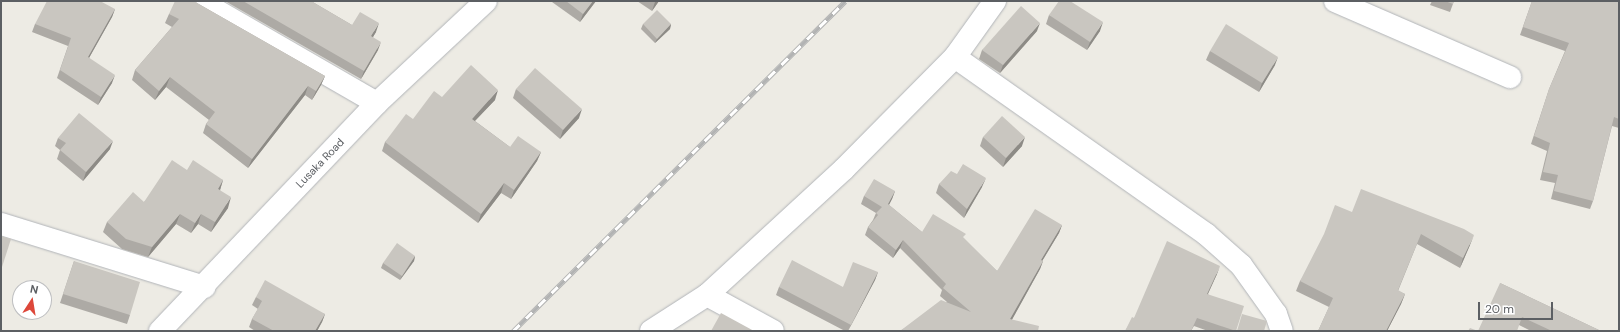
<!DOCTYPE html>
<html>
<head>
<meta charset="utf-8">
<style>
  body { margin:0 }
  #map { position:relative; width:1620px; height:332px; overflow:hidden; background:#edebe4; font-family:"DM Sans",sans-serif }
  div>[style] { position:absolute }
  .roads { filter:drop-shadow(0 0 1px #b1b4b8) drop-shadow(0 0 1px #b1b4b8) }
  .street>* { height:22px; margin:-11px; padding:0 11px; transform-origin:11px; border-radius:11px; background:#fff }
  .secondary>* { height:22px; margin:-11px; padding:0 11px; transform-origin:11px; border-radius:11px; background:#fff }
  .rail>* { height:4.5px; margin-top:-2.25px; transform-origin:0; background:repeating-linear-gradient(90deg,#fff 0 9px,#b2b3b3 0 18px); box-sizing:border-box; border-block:1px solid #b2b3b3 }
  .wall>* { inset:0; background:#adaaa5 }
  .shaded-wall>* { inset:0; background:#8d8b86 }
  .building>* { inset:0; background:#c9c6c0 }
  span { translate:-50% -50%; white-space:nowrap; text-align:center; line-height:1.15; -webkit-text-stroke:4px #fff; paint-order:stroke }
  .street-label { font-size:11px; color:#5c5f63 }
  .frame { position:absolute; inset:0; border:2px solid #5c5f63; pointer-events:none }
  .north { position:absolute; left:12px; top:280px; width:40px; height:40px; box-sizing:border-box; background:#fff; border:1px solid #bebfc1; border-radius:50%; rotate:12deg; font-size:11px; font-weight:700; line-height:16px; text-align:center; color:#5c5f63 }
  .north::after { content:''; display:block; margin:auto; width:14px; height:18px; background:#dd473a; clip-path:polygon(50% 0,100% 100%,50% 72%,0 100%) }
  .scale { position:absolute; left:1478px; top:302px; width:75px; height:18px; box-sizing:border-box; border:2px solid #5c5f63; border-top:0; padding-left:5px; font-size:12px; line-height:14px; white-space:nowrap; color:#5c5f63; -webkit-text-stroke:3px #fff; paint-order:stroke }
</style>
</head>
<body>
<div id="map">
  <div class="roads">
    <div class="street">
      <i style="left:200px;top:1px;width:204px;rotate:30deg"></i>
      <i style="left:1335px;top:1px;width:191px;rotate:23.5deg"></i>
      <i style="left:955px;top:57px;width:307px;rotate:35.2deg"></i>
      <i style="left:1206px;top:234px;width:47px;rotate:41.5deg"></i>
      <i style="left:1241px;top:265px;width:60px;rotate:54.5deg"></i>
      <i style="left:1276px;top:314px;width:18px;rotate:71deg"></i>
      <i style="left:1px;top:224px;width:213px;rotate:17.2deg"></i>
      <i style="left:707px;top:295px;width:75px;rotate:28.6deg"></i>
      <i style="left:651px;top:331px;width:67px;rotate:-32.7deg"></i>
      <i style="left:707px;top:295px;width:186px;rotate:-42.6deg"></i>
      <i style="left:844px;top:169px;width:158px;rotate:-45.3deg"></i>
      <i style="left:955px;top:57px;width:69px;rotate:-54.5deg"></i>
    </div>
    <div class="secondary">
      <i style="left:160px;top:331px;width:315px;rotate:-46.4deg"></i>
      <i style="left:377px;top:103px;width:149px;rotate:-43.1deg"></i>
    </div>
  </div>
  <div class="rail">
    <i style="left:513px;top:331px;width:468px;rotate:-44.8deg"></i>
  </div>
  <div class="wall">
    <i style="clip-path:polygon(225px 1px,311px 1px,352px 25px,376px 32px,373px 37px,378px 50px,361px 79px)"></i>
    <i style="clip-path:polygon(552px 1px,596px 1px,580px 22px,552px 2px)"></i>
    <i style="clip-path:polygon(637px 1px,659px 1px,652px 11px)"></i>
    <i style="clip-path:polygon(1432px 1px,1454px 1px,1450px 12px,1430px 5px)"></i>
    <i style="clip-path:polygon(1532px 1px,1619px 1px,1619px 128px,1612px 126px,1593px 201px,1590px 209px,1551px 199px,1555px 183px,1540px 180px,1547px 151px,1531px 144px,1549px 89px,1565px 51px,1520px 35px)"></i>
    <i style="clip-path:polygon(197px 3px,325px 76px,321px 85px,312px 100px,305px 95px,248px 168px,203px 133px,206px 124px,209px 120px,166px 87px,155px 100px,132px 80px,135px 70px,172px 27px,165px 23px,169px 14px)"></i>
    <i style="clip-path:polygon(115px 9px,112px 17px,89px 58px,112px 83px,98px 105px,57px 78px,68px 46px,32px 32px,35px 24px)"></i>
    <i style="clip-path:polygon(1049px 15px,1100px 31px,1087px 50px,1046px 24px)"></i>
    <i style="clip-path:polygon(643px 24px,671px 24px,670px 29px,655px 43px,641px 29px)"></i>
    <i style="clip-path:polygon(1037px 31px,1000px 73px,979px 59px,982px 50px)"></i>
    <i style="clip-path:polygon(1210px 51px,1275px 65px,1259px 92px,1206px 60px)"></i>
    <i style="clip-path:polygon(516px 89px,579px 118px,560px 139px,513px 98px)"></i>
    <i style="clip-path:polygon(442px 97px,495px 100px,475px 121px,510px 147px,541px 152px,537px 161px,511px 199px,501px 193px,478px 223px,382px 151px,385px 142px)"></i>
    <i style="clip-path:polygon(983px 137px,1022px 146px,1003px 167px,980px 146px)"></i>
    <i style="clip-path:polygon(58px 138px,110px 149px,83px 181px,57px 159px,60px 150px,55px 146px)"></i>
    <i style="clip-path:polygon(187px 170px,223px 180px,220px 190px,228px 208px,211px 232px,198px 224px,191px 233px,176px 224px,148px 257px,122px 249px,103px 232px,107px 222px,144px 202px)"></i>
    <i style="clip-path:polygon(957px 174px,982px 187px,964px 218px,936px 193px,939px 184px)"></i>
    <i style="clip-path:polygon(895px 191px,892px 199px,889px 205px,922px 232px,964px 239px,997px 271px,1062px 225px,1059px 233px,1042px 261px,1043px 261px,1040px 269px,1012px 319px,900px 331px,947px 302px,940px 296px,942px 290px,900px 248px,893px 258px,865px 235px,868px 227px,873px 220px,876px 213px,861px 204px,864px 196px)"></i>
    <i style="clip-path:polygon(1352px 212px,1470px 245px,1460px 268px,1417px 244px,1398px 291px,1405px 294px,1401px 304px,1387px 331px,1318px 331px,1329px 307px,1296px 291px,1300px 281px)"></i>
    <i style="clip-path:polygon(415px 256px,414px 261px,400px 280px,381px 268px,383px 263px)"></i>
    <i style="clip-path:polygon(74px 261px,130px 315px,127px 324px,60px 303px)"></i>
    <i style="clip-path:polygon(878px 272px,875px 280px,848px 331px,845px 331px,776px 295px,779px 287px,843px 287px)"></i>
    <i style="clip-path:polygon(1217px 274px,1208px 294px,1236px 331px,1208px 331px,1194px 326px,1191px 331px,1125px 331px,1134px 318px)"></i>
    <i style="clip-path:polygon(1500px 283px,1601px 331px,1531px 331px,1519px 325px)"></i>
    <i style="clip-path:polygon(256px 297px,325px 314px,322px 322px,317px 331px,255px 331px,249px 327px,252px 319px,258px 309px,252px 305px)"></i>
  </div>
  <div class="shaded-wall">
    <i style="clip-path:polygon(593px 1px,596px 1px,580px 22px,583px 14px)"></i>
    <i style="clip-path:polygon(655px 1px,659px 1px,652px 11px,655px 2px)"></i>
    <i style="clip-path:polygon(115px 9px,112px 17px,85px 65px,88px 57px)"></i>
    <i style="clip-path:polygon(1103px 22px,1100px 31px,1087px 50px,1090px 42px)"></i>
    <i style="clip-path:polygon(379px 23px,376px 32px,368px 45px,371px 36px)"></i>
    <i style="clip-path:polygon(1040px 23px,1037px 31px,1000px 73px,1003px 65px)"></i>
    <i style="clip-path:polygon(671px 24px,670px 29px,655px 43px,657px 39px)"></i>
    <i style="clip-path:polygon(381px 42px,378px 50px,361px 79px,364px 71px)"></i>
    <i style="clip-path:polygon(1278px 57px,1275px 65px,1259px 92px,1262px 83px)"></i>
    <i style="clip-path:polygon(115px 75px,112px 83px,98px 105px,101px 97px)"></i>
    <i style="clip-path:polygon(325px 76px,321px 85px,312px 100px,316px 91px)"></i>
    <i style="clip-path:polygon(170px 77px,166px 87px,155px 100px,159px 91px)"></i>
    <i style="clip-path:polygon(308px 86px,305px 95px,248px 168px,252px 159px)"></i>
    <i style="clip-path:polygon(498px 90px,495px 100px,468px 128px,472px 119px)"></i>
    <i style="clip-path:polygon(582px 109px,579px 118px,560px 139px,563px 130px)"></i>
    <i style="clip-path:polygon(1025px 137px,1022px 146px,1003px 167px,1006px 158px)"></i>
    <i style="clip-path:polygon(113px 141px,110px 149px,83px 181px,86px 172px)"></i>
    <i style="clip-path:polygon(541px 152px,537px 161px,511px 199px,514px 190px)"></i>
    <i style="clip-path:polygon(986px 178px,982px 187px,964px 218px,967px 209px)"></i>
    <i style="clip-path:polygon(223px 180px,220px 190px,218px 189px)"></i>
    <i style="clip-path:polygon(504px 183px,501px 193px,478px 223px,481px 214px)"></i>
    <i style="clip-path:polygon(895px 191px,892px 199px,885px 212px,888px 204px)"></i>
    <i style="clip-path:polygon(231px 197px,228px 208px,211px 232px,215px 222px)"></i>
    <i style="clip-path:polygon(180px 214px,176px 224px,148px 257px,152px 247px)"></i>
    <i style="clip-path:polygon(201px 214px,198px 224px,191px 233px,195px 223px)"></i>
    <i style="clip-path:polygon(1062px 225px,1059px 233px,1038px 268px,1041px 260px)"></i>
    <i style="clip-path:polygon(1474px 235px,1470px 245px,1460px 268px,1463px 258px)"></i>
    <i style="clip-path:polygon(903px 240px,900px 248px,893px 258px,896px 250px)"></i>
    <i style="clip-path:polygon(415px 256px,414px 261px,400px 280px,402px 276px)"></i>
    <i style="clip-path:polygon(1043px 261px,1040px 269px,1008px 327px,1010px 319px)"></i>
    <i style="clip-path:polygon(1220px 266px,1217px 274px,1204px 302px,1207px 294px)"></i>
    <i style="clip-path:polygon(878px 272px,875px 280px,848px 331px,851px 325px)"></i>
    <i style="clip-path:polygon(1405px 294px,1401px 304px,1387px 331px,1386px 331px)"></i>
    <i style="clip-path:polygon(325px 314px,322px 322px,317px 331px,315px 331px)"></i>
  </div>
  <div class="building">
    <i style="clip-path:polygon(47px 1px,100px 1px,115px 9px,88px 57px,115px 75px,101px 97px,60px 70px,71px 38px,35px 24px)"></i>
    <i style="clip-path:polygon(175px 1px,196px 1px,197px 3px,325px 76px,316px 91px,308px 86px,252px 159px,206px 124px,215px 112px,170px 77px,159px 91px,135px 70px,179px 19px,169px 14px)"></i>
    <i style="clip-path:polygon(243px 1px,311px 1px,352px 25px,360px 12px,379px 23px,371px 36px,381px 42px,364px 71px)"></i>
    <i style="clip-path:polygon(566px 1px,593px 1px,583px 14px)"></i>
    <i style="clip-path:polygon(1059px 1px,1070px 1px,1103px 22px,1090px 42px,1049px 15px)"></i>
    <i style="clip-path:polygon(1445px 1px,1454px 1px,1453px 4px)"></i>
    <i style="clip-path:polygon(1532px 1px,1619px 1px,1619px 119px,1614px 117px,1593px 201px,1554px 191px,1558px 175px,1543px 172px,1550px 143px,1534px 136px,1549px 89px,1569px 43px,1523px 27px)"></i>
    <i style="clip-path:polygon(1021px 6px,1040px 23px,1003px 65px,982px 50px)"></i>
    <i style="clip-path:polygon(657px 10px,671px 24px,657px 39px,643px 24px)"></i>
    <i style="clip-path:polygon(1226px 24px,1278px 57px,1262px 83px,1210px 51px)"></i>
    <i style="clip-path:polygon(471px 65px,498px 90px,472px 119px,510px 147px,518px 136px,541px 152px,514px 190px,504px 183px,481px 214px,385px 142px,406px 114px,413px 119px,434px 91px,442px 97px)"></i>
    <i style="clip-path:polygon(535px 68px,582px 109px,563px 130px,516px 89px)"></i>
    <i style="clip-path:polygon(79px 113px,113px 141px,86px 172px,60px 150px,66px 143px,58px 138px)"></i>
    <i style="clip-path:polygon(1002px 116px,1025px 137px,1006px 158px,983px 137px)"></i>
    <i style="clip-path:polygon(172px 160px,187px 170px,193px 160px,223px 180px,218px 189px,231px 197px,215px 222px,201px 214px,195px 223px,180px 214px,152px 247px,126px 239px,107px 222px,133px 192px,144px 202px)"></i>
    <i style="clip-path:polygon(963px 164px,986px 178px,967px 209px,939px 184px,951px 171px,957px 174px)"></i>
    <i style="clip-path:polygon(874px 179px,895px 191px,888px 204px,922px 232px,933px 214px,966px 234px,963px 237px,997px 271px,1035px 209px,1062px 225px,1041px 260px,1043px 261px,1010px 319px,1039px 326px,1038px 331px,900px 331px,941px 300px,971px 312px,943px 288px,946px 284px,903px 240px,896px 250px,868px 227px,878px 215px,876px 213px,882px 207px,864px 196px)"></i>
    <i style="clip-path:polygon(1361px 189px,1464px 229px,1474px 235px,1463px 258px,1421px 234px,1398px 290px,1405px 294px,1386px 331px,1318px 331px,1333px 298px,1300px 281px,1324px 234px,1335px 205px,1352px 212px)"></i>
    <i style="clip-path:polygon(1px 236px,11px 239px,2px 267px,1px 266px)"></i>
    <i style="clip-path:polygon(1167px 241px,1220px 266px,1207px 294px,1244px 306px,1236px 331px,1197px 318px,1191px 331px,1125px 331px,1132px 317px,1134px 318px)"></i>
    <i style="clip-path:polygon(397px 243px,415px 256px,402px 276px,383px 263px)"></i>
    <i style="clip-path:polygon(792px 260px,843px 287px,853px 262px,878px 272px,851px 325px,779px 287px)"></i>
    <i style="clip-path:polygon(74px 261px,140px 282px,130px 315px,63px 294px)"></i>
    <i style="clip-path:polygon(265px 280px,325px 314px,315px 331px,274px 331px,252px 319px,262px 301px,256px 297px)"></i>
    <i style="clip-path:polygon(1500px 283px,1601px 331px,1552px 331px,1522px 317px,1517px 331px,1468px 331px,1470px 328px,1478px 331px)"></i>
    <i style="clip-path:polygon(721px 313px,754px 331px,711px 331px)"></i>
    <i style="clip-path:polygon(1242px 314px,1267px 321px,1264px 331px,1237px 331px)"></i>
  </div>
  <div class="street-label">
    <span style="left:320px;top:163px;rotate:-46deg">Lusaka Road</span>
  </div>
  <div class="frame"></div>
  <div class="north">N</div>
  <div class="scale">20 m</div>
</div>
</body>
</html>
